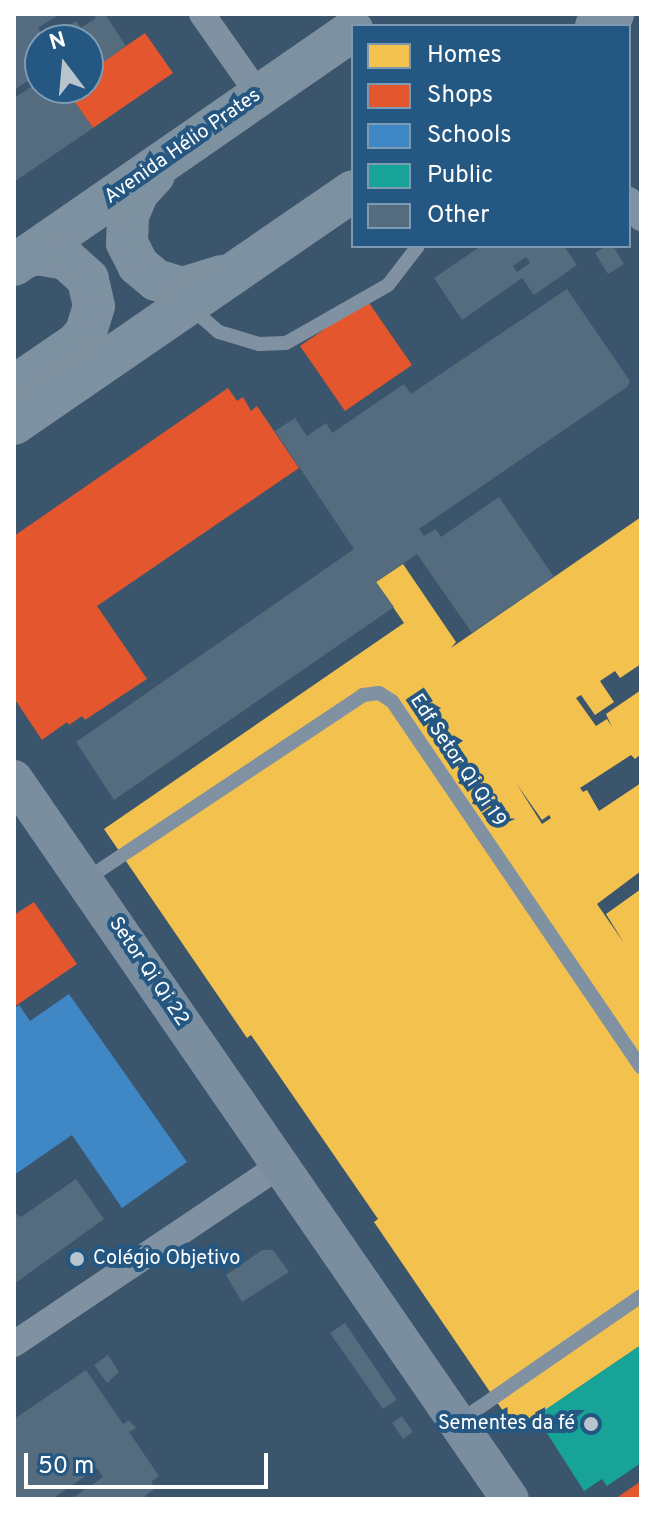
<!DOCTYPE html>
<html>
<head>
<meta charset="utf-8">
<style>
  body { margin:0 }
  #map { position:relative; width:655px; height:1513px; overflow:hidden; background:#3a556c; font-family:Overpass,sans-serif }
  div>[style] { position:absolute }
  .homes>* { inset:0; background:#f2c14e }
  .shops>* { inset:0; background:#e4572e }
  .schools>* { inset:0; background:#3f88c5 }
  .public>* { inset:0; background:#17a398 }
  .building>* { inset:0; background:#556b7e }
  .lane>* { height:14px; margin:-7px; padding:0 7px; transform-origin:7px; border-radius:7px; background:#8092a2 }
  .street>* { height:26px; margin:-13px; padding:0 13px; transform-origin:13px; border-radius:13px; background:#8092a2 }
  .secondary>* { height:38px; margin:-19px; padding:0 19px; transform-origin:19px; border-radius:19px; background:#7b8e9f }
  .primary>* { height:42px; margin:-21px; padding:0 21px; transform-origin:21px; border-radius:21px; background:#7e91a0 }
  .dots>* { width:22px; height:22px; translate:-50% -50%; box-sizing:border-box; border:4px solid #245782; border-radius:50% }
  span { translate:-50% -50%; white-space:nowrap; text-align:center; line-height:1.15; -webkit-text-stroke:8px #245782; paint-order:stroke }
  .street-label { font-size:20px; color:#fff }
  .poi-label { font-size:20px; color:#fff }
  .left { translate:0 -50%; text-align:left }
  .right { translate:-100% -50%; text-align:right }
  .frame { position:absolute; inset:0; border:16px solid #fff; pointer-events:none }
  .legend { position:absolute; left:351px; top:24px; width:280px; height:224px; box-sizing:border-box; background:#245782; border:2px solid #7c9ab4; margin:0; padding:10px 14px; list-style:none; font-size:24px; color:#fff }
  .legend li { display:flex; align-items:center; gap:16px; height:40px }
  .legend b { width:40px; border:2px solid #7c9ab4 }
  .north { position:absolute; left:24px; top:24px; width:80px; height:80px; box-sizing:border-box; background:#245782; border:2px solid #7c9ab4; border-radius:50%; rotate:344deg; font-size:22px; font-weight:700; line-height:32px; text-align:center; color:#fff }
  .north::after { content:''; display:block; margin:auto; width:28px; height:36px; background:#bac4cc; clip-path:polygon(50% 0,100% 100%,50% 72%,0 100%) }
  .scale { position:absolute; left:24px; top:1453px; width:244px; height:36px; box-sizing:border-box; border:4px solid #fff; border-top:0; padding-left:10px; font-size:24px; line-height:28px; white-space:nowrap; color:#fff; -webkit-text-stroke:6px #245782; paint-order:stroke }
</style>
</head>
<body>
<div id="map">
  <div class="homes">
    <i style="clip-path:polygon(evenodd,641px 517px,641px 664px,620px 678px,615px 671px,600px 681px,614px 702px,595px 715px,581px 695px,576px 698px,596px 726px,607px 719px,612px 727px,606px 714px,641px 690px,641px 754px,635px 759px,631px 755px,580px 788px,583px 792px,587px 790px,599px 811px,641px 783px,641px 871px,597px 904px,624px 943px,606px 914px,641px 889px,641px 1345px,516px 1430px,374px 1222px,378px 1219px,251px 1035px,247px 1038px,104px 829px,404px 623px,376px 582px,403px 564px,456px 642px,451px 648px,641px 517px,516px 783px,542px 820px,549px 815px,551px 818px,542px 824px,516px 783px)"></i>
  </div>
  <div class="shops">
    <i style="clip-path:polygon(145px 33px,173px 73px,93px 128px,65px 88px,88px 88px,88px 72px)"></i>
    <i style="clip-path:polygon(367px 300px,412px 365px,345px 411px,300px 346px)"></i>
    <i style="clip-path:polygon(228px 388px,237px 401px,243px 397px,251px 411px,257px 406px,299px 468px,97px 606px,147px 679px,85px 720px,82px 716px,69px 725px,67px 722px,42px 740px,14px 698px,14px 536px)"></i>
    <i style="clip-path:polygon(34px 902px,77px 964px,14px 1007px,14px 915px)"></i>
    <i style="clip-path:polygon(641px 1481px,641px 1499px,615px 1499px)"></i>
  </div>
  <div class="schools">
    <i style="clip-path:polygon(69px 994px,187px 1162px,122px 1208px,72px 1135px,14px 1175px,14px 1009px,19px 1005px,30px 1021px)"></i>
  </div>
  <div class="public">
    <i style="clip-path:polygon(641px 1345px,641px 1463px,607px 1486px,602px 1479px,584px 1491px,536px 1416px)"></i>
  </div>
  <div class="building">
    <i style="clip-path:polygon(14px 14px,60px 14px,38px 28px,45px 40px,40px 40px,40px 57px,35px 49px,28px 54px,40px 73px,14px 90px)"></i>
    <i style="clip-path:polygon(93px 14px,105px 14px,126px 46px,101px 64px,97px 57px,88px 63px,88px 40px,48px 40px,76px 21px,81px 28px,96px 18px)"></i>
    <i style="clip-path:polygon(40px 81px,40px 88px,50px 88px,55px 95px,65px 88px,93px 128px,14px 182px,14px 98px)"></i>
    <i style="clip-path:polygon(evenodd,481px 246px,564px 246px,577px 265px,534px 295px,522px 278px,462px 320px,434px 278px,481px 246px,526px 257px,530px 263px,517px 272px,513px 266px,526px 257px)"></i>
    <i style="clip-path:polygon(606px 246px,613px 246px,624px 264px,608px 274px,595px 253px)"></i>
    <i style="clip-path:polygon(567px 289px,630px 381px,627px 387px,419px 529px,424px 536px,436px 529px,441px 537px,499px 497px,554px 577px,472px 633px,417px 554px,376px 582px,394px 607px,114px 800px,76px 742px,354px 549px,275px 431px,295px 418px,307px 436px,326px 423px,332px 433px,404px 384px,411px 394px)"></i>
    <i style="clip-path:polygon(76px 1179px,104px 1219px,14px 1284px,14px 1213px,21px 1217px)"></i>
    <i style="clip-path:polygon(262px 1250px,273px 1250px,289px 1272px,242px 1302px,226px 1275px)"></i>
    <i style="clip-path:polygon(345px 1323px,397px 1400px,383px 1409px,330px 1333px)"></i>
    <i style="clip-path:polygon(108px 1355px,119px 1372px,107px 1383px,94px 1365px)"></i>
    <i style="clip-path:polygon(86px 1370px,123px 1424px,129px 1420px,136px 1428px,129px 1432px,159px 1476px,151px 1482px,156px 1488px,145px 1496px,147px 1499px,71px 1499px,103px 1477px,97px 1468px,52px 1499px,14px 1499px,14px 1419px)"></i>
    <i style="clip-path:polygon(402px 1416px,413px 1432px,403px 1439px,392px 1423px)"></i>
  </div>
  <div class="lane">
    <i style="left:190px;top:307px;width:38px;rotate:41deg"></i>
    <i style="left:219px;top:332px;width:42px;rotate:16.7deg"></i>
    <i style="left:259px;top:344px;width:27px;rotate:-2deg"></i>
    <i style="left:286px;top:343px;width:117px;rotate:-29.6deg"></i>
    <i style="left:388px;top:285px;width:49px;rotate:-52.4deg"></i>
    <i style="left:85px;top:880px;width:334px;rotate:-33.6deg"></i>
    <i style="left:363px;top:695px;width:16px;rotate:-7deg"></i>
    <i style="left:379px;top:693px;width:15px;rotate:32deg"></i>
    <i style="left:392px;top:701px;width:443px;rotate:55.8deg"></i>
    <i style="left:457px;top:1423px;width:224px;rotate:-34.6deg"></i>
  </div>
  <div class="street">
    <i style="left:202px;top:14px;width:99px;rotate:54.9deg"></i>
    <i style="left:629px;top:200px;width:22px;rotate:56deg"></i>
    <i style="left:14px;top:1344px;width:321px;rotate:-33.9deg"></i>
  </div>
  <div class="secondary">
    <i style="left:14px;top:779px;width:874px;rotate:55.44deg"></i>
  </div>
  <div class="primary">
    <i style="left:596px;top:26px;width:21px;rotate:-35deg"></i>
    <i style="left:154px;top:175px;width:23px;rotate:133deg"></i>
    <i style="left:138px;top:192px;width:25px;rotate:113deg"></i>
    <i style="left:128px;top:215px;width:28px;rotate:92deg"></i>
    <i style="left:127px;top:243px;width:25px;rotate:63deg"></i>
    <i style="left:138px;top:265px;width:23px;rotate:40deg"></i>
    <i style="left:156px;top:280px;width:27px;rotate:17deg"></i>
    <i style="left:182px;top:288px;width:42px;rotate:-16.7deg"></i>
    <i style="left:14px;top:265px;width:412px;rotate:-34.7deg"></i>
    <i style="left:14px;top:386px;width:76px;rotate:-34.3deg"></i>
    <i style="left:77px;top:343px;width:14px;rotate:-51deg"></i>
    <i style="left:86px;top:332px;width:27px;rotate:-73deg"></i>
    <i style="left:94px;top:306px;width:28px;rotate:-103deg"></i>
    <i style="left:88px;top:279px;width:30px;rotate:-138deg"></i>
    <i style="left:66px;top:259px;width:29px;rotate:-170deg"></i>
    <i style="left:37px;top:254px;width:15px;rotate:164deg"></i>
    <i style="left:14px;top:424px;width:411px;rotate:-34.5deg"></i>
  </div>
  <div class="dots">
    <i style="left:77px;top:1259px;background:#bac4cc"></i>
    <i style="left:591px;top:1424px;background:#bac4cc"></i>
  </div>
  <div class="street-label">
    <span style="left:183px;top:147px;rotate:-35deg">Avenida Hélio Prates</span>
    <span style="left:457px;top:761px;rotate:56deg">Edf Setor Qi Qi 19</span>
    <span style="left:148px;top:972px;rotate:56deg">Setor Qi Qi 22</span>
  </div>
  <div class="poi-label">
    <span class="left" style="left:93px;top:1259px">Colégio Objetivo</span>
    <span class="right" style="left:575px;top:1424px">Sementes da fé</span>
  </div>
  <div class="frame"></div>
  <ul class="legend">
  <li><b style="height:22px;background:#f2c14e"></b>Homes</li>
  <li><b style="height:22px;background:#e4572e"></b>Shops</li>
  <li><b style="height:22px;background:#3f88c5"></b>Schools</li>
  <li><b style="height:22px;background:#17a398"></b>Public</li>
  <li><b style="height:22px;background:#556b7e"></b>Other</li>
  </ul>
  <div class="north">N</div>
  <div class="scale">50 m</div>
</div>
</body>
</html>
